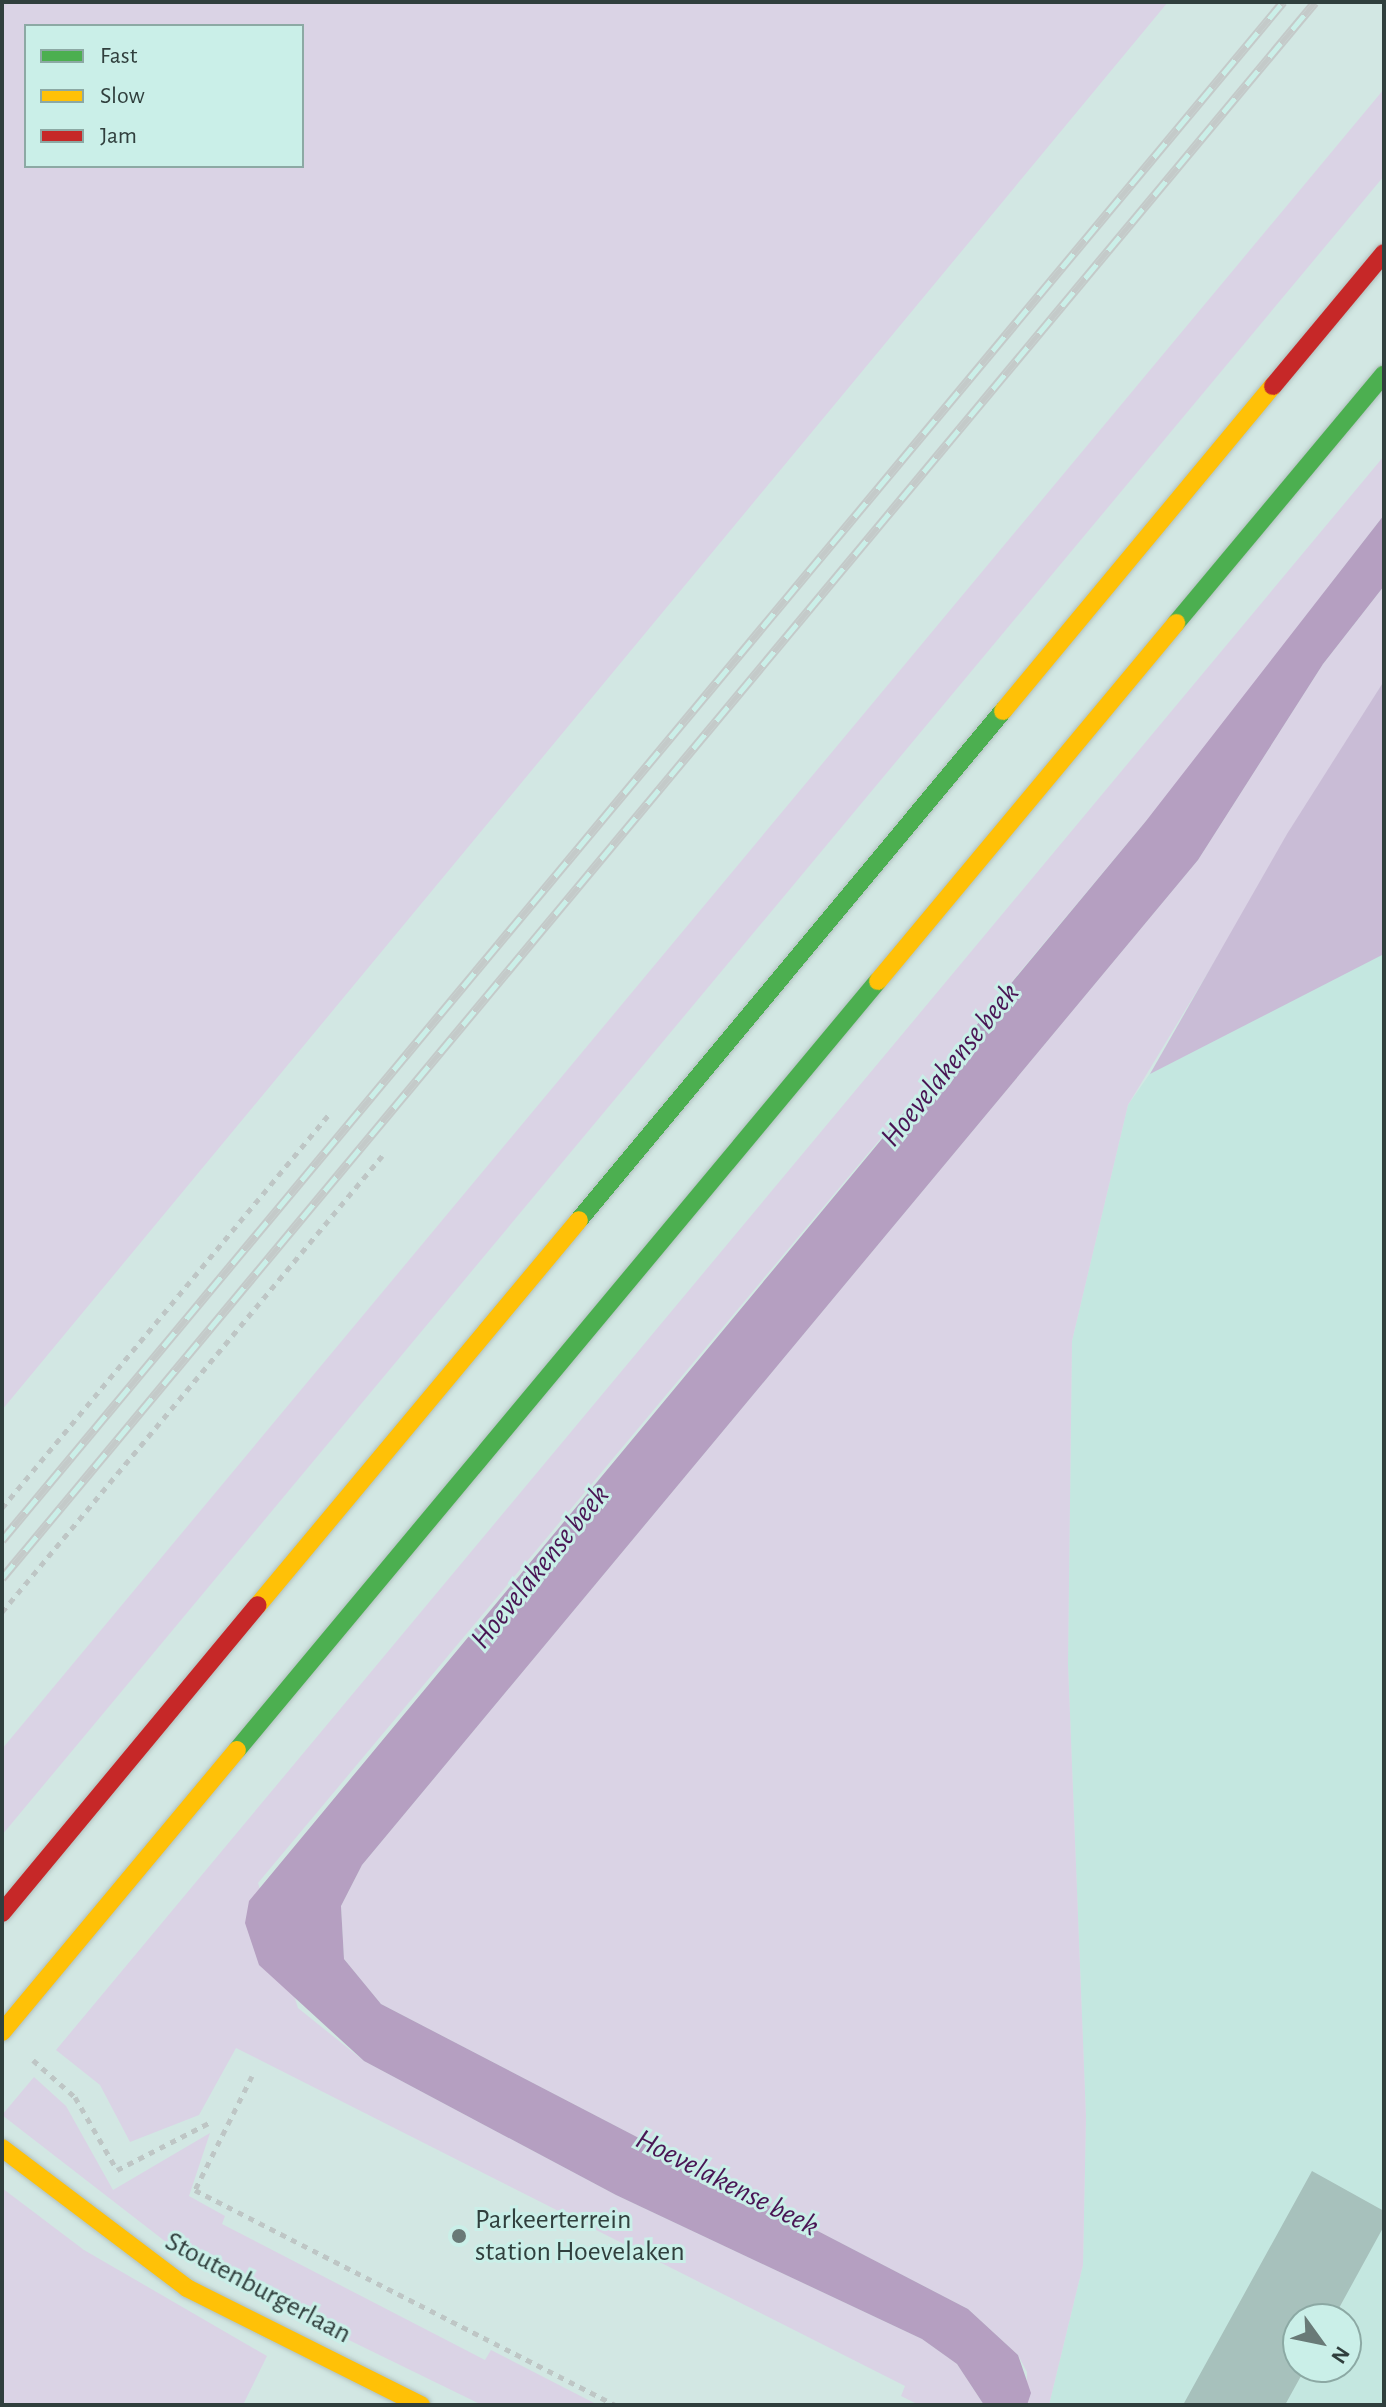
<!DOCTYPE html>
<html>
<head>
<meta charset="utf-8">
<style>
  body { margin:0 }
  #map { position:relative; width:1386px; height:2407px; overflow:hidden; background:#d2e7e3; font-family:"Alegreya Sans",sans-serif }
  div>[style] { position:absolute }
  .built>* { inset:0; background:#c4e7e0 }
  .green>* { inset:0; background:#dad3e5 }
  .forest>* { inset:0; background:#c9bcd6 }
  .water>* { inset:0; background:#b59fc1 }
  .building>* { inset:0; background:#a7c1bc }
  .path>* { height:5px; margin-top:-2.5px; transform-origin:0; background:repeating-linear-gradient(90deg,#bec6c5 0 6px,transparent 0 12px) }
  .roads { filter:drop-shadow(0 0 2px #b0c0be) drop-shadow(0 0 2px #b0c0be) }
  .fast>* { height:18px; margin:-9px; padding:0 9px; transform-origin:9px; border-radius:9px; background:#4caf50 }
  .slow>* { height:18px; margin:-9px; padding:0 9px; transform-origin:9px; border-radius:9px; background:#ffc107 }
  .jam>* { height:18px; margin:-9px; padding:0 9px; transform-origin:9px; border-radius:9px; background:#c62828 }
  .rail>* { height:9px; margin-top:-4.5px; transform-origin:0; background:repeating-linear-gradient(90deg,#caefe8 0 18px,#c4cac9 0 36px); box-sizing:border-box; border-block:2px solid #c4cac9 }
  .dots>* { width:22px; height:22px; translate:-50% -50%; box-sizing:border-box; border:4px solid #caefe8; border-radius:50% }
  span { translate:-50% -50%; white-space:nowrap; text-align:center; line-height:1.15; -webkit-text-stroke:6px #caefe8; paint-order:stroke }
  .poi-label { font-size:28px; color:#303f3d }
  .left { translate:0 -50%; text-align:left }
  .street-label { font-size:28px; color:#303f3d }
  .water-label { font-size:30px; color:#491554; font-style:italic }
  .frame { position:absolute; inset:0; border:4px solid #303f3d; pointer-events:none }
  .legend { position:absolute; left:24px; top:24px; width:280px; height:144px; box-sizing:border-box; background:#caefe8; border:2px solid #8ca9a4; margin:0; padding:10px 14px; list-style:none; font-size:24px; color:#303f3d }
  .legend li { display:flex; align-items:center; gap:16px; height:40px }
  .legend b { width:40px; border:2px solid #8ca9a4 }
  .north { position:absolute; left:1282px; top:2303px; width:80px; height:80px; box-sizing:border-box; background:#caefe8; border:2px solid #8ca9a4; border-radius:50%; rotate:123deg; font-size:22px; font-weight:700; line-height:32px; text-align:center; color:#303f3d }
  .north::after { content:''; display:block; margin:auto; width:28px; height:36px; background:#697a77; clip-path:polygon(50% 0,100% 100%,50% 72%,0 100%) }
</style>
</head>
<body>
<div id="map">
  <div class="built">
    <i style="clip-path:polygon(evenodd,1384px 738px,1384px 2405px,1049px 2405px,1083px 2265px,1086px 2117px,1068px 1664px,1072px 1341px,1128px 1105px,1384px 738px,1298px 2319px,1346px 2319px,1346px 2367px,1298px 2367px,1298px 2319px)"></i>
  </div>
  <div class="green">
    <i style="clip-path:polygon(evenodd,2px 2px,1168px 2px,2px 1410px,2px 2px,302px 26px,302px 166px,26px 166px,26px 26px,302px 26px)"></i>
    <i style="clip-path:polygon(1384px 89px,1384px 176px,2px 1835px,2px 1749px)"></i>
    <i style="clip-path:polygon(1384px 456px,1384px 515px,1167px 796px,258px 1883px,298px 2008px,364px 2061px,616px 2195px,922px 2339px,957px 2364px,984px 2405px,919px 2405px,901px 2396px,905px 2386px,236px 2048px,199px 2115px,130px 2142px,100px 2085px,56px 2050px)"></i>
    <i style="clip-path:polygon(1384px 586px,1384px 681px,1128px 1105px,1072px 1341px,1068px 1664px,1086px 2117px,1083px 2265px,1049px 2405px,1027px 2405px,1027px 2372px,1018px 2355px,968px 2309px,381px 2004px,344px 1959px,341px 1906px,362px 1865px,1198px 860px,1323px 664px)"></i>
    <i style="clip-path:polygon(34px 2077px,66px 2106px,113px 2190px,210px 2133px,189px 2196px,225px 2216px,222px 2224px,485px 2360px,491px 2350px,598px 2405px,482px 2405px,197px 2266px,2px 2115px)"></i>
    <i style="clip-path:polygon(2px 2188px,84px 2250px,267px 2356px,243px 2405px,2px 2405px)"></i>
  </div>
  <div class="forest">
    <i style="clip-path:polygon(1384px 681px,1384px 954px,1150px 1074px,1287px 834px)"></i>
  </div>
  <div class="water">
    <i style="clip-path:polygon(1384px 515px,1384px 586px,1323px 664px,1198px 860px,362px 1865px,341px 1906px,344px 1959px,381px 2004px,968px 2309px,1018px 2355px,1031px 2393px,1027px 2405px,984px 2405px,957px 2364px,922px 2339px,616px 2195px,364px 2061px,259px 1965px,245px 1923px,249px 1901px,1146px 821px)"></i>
  </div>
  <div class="building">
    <i style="clip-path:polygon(1312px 2171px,1384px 2211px,1384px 2226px,1333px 2319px,1298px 2319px,1298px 2367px,1306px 2367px,1285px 2405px,1183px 2405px)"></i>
  </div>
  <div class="path">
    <i style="left:2px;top:1508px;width:513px;rotate:-50.29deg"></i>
    <i style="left:2px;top:1612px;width:594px;rotate:-50.19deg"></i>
    <i style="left:33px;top:2060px;width:56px;rotate:41.4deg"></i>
    <i style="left:75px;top:2097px;width:84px;rotate:60.1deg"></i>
    <i style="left:117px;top:2170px;width:103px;rotate:-27.1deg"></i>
    <i style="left:252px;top:2076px;width:127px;rotate:116.6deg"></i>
    <i style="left:195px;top:2190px;width:473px;rotate:27.1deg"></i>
  </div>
  <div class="roads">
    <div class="fast">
      <i style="left:1176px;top:623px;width:324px;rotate:-50.1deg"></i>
      <i style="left:579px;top:1220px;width:662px;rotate:-50.21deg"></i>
      <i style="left:237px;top:1750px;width:1001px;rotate:-50.19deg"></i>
    </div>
    <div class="slow">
      <i style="left:1003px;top:711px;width:423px;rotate:-50.3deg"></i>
      <i style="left:878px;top:981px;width:466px;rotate:-50.2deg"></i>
      <i style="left:258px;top:1605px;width:501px;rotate:-50.18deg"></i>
      <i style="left:2px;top:2032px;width:367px;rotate:-50.2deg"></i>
      <i style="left:2px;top:2148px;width:232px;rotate:37.1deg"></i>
      <i style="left:187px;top:2288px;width:262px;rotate:26.6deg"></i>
    </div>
    <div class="jam">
      <i style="left:1273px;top:386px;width:173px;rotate:-50.2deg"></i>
      <i style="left:2px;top:1913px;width:400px;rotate:-50.3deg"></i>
    </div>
  </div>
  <div class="rail">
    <i style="left:2px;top:1540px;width:2002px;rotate:-50.21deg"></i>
    <i style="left:2px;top:1578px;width:2051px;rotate:-50.2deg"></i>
  </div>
  <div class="dots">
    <i style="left:459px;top:2236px;background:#697a77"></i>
  </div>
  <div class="poi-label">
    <span class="left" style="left:475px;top:2236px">Parkeerterrein<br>station Hoevelaken</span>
  </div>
  <div class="street-label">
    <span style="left:258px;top:2288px;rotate:28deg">Stoutenburgerlaan</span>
  </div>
  <div class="water-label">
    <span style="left:950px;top:1065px;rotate:-51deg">Hoevelakense beek</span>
    <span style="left:540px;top:1567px;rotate:-51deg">Hoevelakense beek</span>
    <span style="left:727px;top:2183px;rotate:27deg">Hoevelakense beek</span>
  </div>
  <div class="frame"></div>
  <ul class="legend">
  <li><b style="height:10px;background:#4caf50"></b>Fast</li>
  <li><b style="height:10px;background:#ffc107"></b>Slow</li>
  <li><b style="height:10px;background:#c62828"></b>Jam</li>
  </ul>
  <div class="north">N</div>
</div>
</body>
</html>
